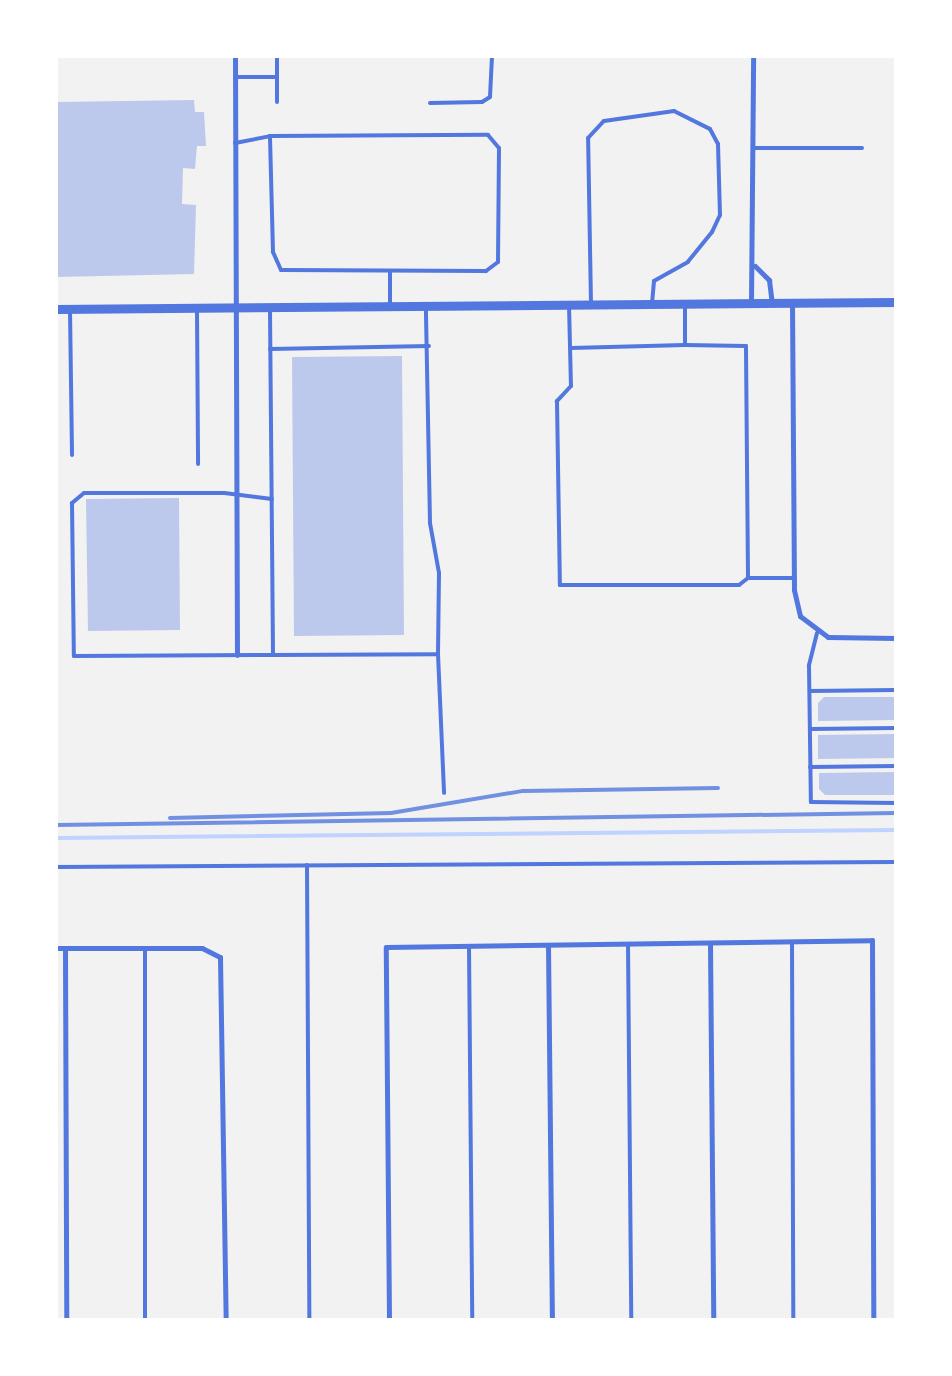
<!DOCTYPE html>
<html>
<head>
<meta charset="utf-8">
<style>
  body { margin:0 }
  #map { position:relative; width:952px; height:1376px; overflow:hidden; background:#f2f2f2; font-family:Cabin,sans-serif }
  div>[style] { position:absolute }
  .stream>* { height:4px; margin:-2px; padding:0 2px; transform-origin:2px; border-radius:2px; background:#bfd3fe }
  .building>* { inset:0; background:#bdc9ec }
  .service>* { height:4px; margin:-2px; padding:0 2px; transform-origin:2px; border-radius:2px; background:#5277de }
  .minor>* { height:5px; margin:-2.5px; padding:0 2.5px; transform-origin:2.5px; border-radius:2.5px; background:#5277de }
  .tertiary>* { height:9px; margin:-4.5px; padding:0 4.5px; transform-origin:4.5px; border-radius:4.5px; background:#5277de }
  .rail>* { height:4px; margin:-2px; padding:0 2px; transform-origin:2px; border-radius:2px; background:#7290e2 }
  span { translate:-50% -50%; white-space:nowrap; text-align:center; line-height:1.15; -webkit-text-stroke:4.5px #fff; paint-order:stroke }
  .frame { position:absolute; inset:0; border:58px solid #fff; pointer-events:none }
</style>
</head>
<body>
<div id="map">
  <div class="stream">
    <i style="left:56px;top:838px;width:840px;rotate:-0.55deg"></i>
  </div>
  <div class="building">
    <i style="clip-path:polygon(194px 100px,195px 112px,204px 112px,206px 146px,197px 146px,195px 169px,183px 168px,182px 204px,196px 205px,194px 274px,56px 277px,56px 102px)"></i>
    <i style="clip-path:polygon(402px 356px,404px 635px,294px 636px,292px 357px)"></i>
    <i style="clip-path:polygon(179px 498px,180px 630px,88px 631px,86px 499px)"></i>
    <i style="clip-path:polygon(824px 697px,896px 697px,896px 720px,818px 721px,818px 703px)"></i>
    <i style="clip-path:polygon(896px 734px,896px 758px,818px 759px,818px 735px)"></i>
    <i style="clip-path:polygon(896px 772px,896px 795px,825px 795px,819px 789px,819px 773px)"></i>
  </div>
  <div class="service">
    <i style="left:277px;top:56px;width:46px;rotate:90deg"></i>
    <i style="left:235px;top:77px;width:42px"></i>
    <i style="left:430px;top:103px;width:52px;rotate:-1.1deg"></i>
    <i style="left:482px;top:102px;width:9px;rotate:-32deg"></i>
    <i style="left:490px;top:97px;width:41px;rotate:-87.2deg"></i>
    <i style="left:235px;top:143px;width:36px;rotate:-11deg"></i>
    <i style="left:270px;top:136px;width:218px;rotate:-0.3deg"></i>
    <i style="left:488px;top:135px;width:17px;rotate:50deg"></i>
    <i style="left:499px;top:148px;width:114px;rotate:90.5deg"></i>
    <i style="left:498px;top:262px;width:15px;rotate:143deg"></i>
    <i style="left:486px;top:271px;width:205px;rotate:-179.7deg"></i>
    <i style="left:281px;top:270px;width:20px;rotate:-114deg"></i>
    <i style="left:273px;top:252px;width:116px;rotate:-91.5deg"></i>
    <i style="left:754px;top:148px;width:108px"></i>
    <i style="left:591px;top:304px;width:166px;rotate:-91deg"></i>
    <i style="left:588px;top:138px;width:23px;rotate:-47deg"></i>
    <i style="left:604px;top:121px;width:71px;rotate:-8.1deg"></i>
    <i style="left:674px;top:111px;width:40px;rotate:26.6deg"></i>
    <i style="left:710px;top:129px;width:17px;rotate:62deg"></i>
    <i style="left:718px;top:144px;width:71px;rotate:88.4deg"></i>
    <i style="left:720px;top:215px;width:19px;rotate:115deg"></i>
    <i style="left:712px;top:232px;width:38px;rotate:129deg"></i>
    <i style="left:688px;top:262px;width:39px;rotate:151deg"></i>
    <i style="left:654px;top:281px;width:22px;rotate:95deg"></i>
    <i style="left:569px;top:305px;width:81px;rotate:88.6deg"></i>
    <i style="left:571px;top:386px;width:21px;rotate:133deg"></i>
    <i style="left:557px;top:401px;width:184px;rotate:89.1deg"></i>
    <i style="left:560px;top:585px;width:179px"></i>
    <i style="left:739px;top:585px;width:11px;rotate:-38deg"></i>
    <i style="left:748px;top:578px;width:232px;rotate:-90.5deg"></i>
    <i style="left:746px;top:346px;width:61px;rotate:-179.1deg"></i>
    <i style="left:390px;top:306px;width:35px;rotate:-90deg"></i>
    <i style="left:70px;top:310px;width:145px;rotate:89.2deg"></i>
    <i style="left:270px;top:310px;width:345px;rotate:89.5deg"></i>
    <i style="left:273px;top:655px;width:165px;rotate:-0.3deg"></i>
    <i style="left:438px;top:654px;width:81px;rotate:-89.3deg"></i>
    <i style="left:439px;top:573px;width:51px;rotate:-100.2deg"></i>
    <i style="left:430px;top:523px;width:215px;rotate:-91.1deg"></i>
    <i style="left:197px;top:311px;width:153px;rotate:89.6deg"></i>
    <i style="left:571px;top:348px;width:114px;rotate:-1.5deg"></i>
    <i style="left:685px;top:345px;width:41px;rotate:-90deg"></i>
    <i style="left:270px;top:349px;width:159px;rotate:-1.1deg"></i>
    <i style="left:272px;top:499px;width:48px;rotate:-172.9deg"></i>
    <i style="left:224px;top:493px;width:140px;rotate:180deg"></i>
    <i style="left:84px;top:493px;width:16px;rotate:140deg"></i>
    <i style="left:72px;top:503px;width:153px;rotate:89.3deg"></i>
    <i style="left:74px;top:656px;width:199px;rotate:-0.3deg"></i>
    <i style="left:748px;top:578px;width:47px"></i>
    <i style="left:817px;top:633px;width:34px;rotate:104deg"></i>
    <i style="left:809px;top:666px;width:136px;rotate:89.2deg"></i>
    <i style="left:811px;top:802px;width:85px;rotate:0.7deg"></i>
    <i style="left:438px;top:654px;width:139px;rotate:87.5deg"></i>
    <i style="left:810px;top:691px;width:86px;rotate:-0.7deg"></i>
    <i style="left:810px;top:729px;width:86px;rotate:-0.7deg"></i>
    <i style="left:810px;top:767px;width:86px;rotate:-0.7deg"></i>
    <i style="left:307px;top:865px;width:455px;rotate:89.7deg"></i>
    <i style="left:56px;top:867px;width:840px;rotate:-0.34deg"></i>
    <i style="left:792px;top:942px;width:378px;rotate:89.8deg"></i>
    <i style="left:628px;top:944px;width:376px;rotate:89.5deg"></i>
    <i style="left:469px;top:946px;width:374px;rotate:89.5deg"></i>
    <i style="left:145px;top:948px;width:372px;rotate:90deg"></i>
  </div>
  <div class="minor">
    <i style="left:235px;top:56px;width:599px;rotate:89.81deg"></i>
    <i style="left:755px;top:266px;width:20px;rotate:45deg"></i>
    <i style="left:769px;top:280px;width:23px;rotate:83deg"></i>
    <i style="left:751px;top:303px;width:247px;rotate:-89.5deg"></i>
    <i style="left:792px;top:303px;width:287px;rotate:89.6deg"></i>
    <i style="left:794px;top:590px;width:27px;rotate:77deg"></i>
    <i style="left:800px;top:616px;width:35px;rotate:37deg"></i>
    <i style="left:828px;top:637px;width:68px;rotate:0.8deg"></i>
    <i style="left:710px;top:943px;width:377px;rotate:89.5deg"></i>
    <i style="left:548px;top:945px;width:375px;rotate:89.4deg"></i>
    <i style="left:56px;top:948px;width:146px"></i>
    <i style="left:202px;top:948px;width:20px;rotate:27deg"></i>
    <i style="left:220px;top:957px;width:363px;rotate:89.1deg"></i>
    <i style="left:65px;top:948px;width:372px;rotate:89.8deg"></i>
    <i style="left:389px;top:1320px;width:373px;rotate:-90.5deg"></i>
    <i style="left:386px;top:947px;width:486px;rotate:-0.8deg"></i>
    <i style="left:872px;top:940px;width:380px;rotate:89.8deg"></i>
  </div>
  <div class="tertiary">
    <i style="left:56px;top:309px;width:840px;rotate:-0.48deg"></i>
  </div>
  <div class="rail">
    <i style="left:170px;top:818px;width:221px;rotate:-1.3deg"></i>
    <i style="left:391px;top:813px;width:134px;rotate:-9.5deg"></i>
    <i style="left:523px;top:791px;width:195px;rotate:-0.9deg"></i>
    <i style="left:56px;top:825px;width:840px;rotate:-0.82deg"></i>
  </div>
  <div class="frame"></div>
</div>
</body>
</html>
